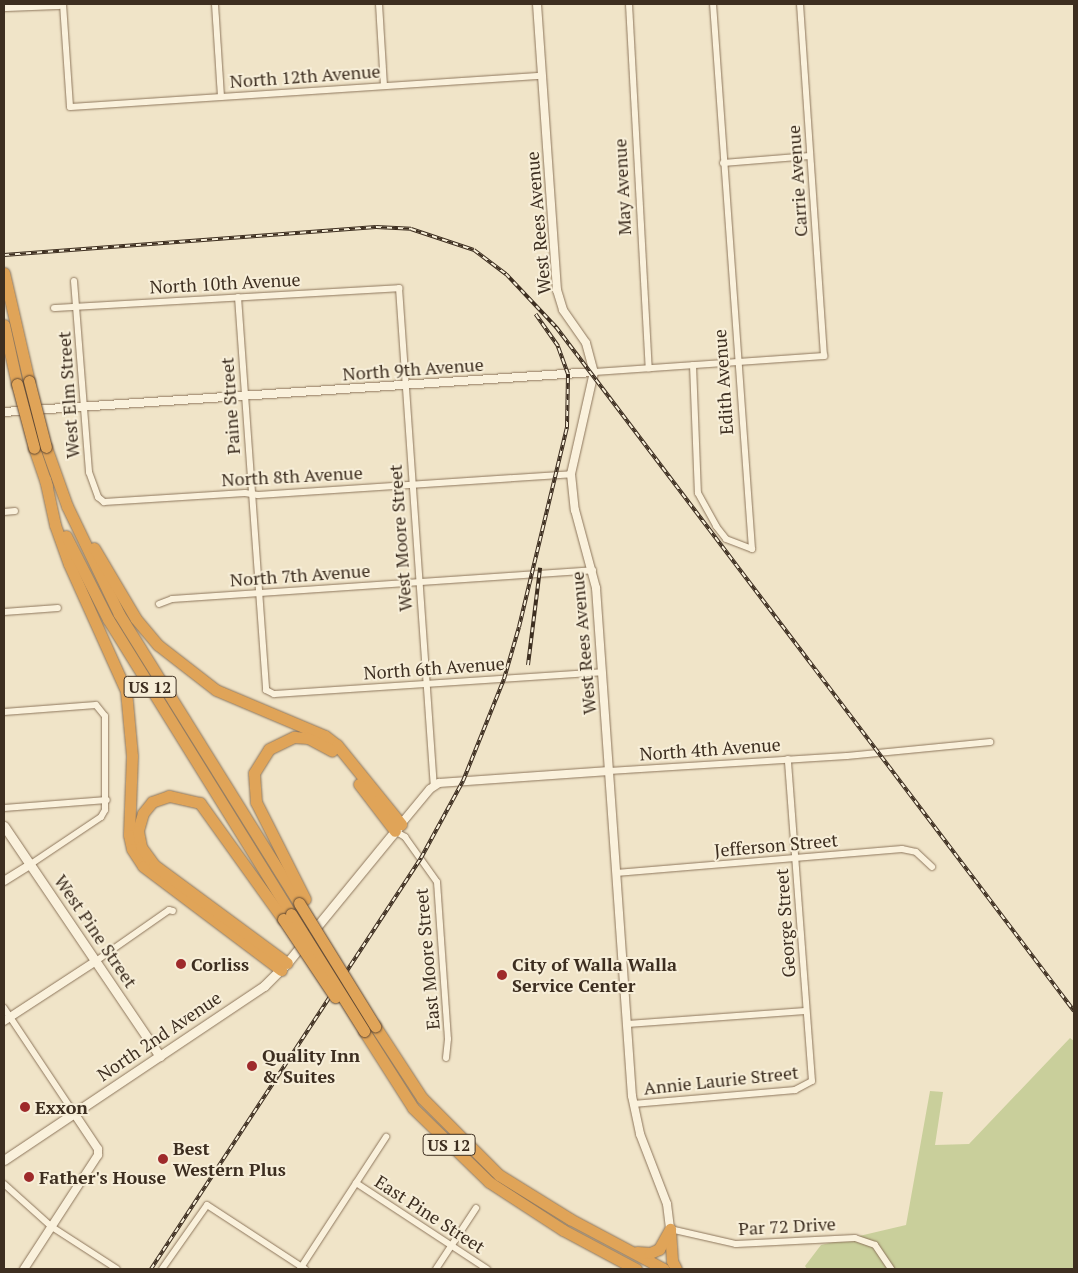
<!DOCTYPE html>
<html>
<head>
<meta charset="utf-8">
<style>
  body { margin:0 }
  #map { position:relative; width:1078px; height:1273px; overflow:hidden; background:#f0e4c8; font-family:"PT Serif",serif }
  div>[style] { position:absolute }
  .green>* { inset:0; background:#c9cf9b }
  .roads { filter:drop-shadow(0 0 1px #8d765c) drop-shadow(0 0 1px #8d765c) }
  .minor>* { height:6px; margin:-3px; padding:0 3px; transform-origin:3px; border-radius:3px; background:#faf1dc }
  .tertiary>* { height:8px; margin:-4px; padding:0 4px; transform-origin:4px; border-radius:4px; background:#faf1dc }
  .secondary>* { height:9px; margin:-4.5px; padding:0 4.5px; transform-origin:4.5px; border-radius:4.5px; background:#faf1dc }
  .motorway>* { height:11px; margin:-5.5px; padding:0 5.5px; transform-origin:5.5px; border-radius:5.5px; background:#e0a458 }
  .rail>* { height:4px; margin-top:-2px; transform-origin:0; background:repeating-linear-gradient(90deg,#f7eed8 0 5.5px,#3d2e20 0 11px); box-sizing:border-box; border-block:1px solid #3d2e20 }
  .bridges { filter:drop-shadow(0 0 1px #5b4430) drop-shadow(0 0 1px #5b4430) }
  .motorway-bridge>* { height:11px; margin:-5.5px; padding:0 5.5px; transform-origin:5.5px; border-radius:5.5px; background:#e0a458 }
  .dots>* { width:14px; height:14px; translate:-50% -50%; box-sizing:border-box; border:2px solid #f7eed8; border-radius:50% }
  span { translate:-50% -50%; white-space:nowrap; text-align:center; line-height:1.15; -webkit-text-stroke:4px #f7eed8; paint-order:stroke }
  .shield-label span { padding:1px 4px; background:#f7eed8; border:1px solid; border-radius:4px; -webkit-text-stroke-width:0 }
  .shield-label { font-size:16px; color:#3d2e20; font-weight:700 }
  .street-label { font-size:18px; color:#3d2e20 }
  .poi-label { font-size:18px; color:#3d2e20; font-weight:700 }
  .left { translate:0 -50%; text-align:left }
  .frame { position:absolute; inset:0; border:5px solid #3d2e20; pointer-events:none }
</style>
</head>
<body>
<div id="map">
  <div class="green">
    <i style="clip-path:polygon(1070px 1038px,1074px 1041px,1074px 1269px,807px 1269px,805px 1266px,821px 1245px,906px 1225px,930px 1091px,943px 1092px,935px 1145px,969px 1144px)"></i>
  </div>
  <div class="roads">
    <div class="minor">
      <i style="left:63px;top:4px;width:103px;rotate:86.1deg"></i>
      <i style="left:70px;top:107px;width:473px;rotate:-3.8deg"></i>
      <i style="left:215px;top:4px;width:93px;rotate:86.3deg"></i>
      <i style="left:379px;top:4px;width:82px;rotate:86.5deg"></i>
      <i style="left:629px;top:4px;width:365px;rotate:86.9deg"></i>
      <i style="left:723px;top:163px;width:87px;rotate:-4.6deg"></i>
      <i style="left:74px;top:281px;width:192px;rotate:85.5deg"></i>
      <i style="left:89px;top:472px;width:27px;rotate:70deg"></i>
      <i style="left:98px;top:497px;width:8px;rotate:40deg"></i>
      <i style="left:104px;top:502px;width:141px;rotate:-3.7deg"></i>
      <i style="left:245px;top:493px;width:13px;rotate:9deg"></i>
      <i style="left:258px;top:495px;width:314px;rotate:-3.8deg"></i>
      <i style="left:238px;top:297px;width:394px;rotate:85.9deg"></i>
      <i style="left:266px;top:690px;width:9px;rotate:27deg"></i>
      <i style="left:274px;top:694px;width:329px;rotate:-3.8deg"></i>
      <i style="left:54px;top:308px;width:346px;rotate:-3.3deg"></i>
      <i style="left:399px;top:288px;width:499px;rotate:86deg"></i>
      <i style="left:693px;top:365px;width:128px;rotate:87.8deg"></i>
      <i style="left:698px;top:493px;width:38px;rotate:61deg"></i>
      <i style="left:716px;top:526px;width:16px;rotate:52deg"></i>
      <i style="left:726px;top:539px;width:28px;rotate:21deg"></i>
      <i style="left:752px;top:549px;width:546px;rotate:-94.09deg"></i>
      <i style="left:594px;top:372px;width:231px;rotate:-4deg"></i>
      <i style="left:824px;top:356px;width:353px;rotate:-93.9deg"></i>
      <i style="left:4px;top:512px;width:11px;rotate:-5deg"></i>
      <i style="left:159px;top:604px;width:14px;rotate:-21deg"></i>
      <i style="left:172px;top:599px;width:422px;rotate:-3.9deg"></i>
      <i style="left:4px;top:612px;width:54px;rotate:-4.2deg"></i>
      <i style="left:4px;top:712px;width:92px;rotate:-4.4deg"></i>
      <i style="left:96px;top:705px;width:14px;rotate:51deg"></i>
      <i style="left:105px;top:716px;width:94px;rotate:90deg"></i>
      <i style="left:105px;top:810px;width:8px;rotate:120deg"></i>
      <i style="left:101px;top:817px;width:84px;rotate:146.1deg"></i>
      <i style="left:609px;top:771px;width:238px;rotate:-3.6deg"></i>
      <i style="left:847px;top:756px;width:144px;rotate:-5.6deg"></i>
      <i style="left:4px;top:808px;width:103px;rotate:-4.4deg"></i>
      <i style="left:395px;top:831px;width:12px;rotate:31deg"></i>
      <i style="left:405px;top:837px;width:55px;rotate:54.6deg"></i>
      <i style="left:437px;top:882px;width:157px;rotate:86deg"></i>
      <i style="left:448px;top:1039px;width:19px;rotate:96deg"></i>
      <i style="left:616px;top:873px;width:287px;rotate:-4.8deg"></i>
      <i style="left:902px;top:849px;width:14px;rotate:12deg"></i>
      <i style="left:916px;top:852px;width:22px;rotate:43deg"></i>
      <i style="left:96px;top:961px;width:89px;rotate:-34.9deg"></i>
      <i style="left:169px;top:910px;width:4px;rotate:14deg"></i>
      <i style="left:4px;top:1008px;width:126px;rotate:56.3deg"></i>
      <i style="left:627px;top:1024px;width:179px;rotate:-4.2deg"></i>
      <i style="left:633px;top:1104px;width:163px;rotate:-4.9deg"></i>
      <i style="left:795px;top:1090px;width:19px;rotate:-28deg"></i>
      <i style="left:812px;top:1081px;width:323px;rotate:-94.3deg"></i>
      <i style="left:356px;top:1183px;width:157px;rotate:33.3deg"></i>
      <i style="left:4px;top:1184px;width:64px;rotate:41.9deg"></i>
      <i style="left:52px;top:1227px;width:77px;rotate:32.9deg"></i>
      <i style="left:670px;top:1229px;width:68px;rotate:12.8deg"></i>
      <i style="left:736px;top:1244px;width:119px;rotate:-2.9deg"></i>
      <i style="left:855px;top:1238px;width:21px;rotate:19deg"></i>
      <i style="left:875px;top:1245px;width:29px;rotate:56deg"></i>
      <i style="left:162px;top:1269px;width:78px;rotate:-54.9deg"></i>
      <i style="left:207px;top:1205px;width:117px;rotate:33.1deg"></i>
      <i style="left:300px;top:1269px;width:158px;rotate:-56.9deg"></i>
      <i style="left:436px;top:1269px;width:73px;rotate:-56.7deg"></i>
    </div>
    <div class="tertiary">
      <i style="left:537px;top:4px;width:287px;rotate:86deg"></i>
      <i style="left:557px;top:290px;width:21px;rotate:73deg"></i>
      <i style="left:563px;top:310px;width:40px;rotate:55.1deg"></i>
      <i style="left:586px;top:343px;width:30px;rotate:75deg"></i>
      <i style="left:594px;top:372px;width:105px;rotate:102.7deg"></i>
      <i style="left:571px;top:474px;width:36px;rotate:84deg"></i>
      <i style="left:575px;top:510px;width:81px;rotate:74.9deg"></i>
      <i style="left:596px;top:588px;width:509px;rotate:85.95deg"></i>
      <i style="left:632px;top:1096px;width:39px;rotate:78deg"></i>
      <i style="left:640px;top:1134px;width:75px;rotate:68.9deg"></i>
      <i style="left:667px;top:1204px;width:25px;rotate:83deg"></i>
      <i style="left:4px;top:412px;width:591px;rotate:-3.88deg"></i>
      <i style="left:401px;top:824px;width:45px;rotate:-50.4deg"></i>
      <i style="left:430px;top:789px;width:11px;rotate:-34deg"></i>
      <i style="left:439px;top:783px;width:170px;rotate:-4deg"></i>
      <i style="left:4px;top:881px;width:32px;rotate:-32deg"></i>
      <i style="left:4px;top:1021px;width:110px;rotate:-33.1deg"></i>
      <i style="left:24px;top:1269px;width:136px;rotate:-57deg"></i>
      <i style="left:98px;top:1155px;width:6px;rotate:-90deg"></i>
      <i style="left:98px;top:1149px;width:43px;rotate:-123.7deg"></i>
    </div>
    <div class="secondary">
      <i style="left:4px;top:6px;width:55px;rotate:-2.1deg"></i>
      <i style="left:4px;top:826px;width:278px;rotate:55.9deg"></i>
      <i style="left:4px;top:1160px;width:313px;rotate:-33.8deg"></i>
      <i style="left:264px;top:986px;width:33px;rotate:-45deg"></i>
      <i style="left:287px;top:963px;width:177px;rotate:-50.7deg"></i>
    </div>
    <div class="motorway">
      <i style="left:4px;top:273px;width:111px;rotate:77deg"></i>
      <i style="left:4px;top:325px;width:60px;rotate:77.6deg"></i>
      <i style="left:46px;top:447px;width:63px;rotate:70.4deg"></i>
      <i style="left:67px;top:506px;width:120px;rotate:64.3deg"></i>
      <i style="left:119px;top:614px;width:340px;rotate:58.1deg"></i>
      <i style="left:34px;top:448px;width:40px;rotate:71.1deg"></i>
      <i style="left:45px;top:479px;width:47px;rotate:77.7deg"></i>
      <i style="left:55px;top:525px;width:41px;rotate:70.3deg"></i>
      <i style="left:69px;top:564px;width:139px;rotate:65.8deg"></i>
      <i style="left:126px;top:691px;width:65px;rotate:84.7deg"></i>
      <i style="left:132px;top:756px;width:79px;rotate:92.2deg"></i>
      <i style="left:129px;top:835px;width:14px;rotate:78deg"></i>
      <i style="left:132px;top:849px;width:20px;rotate:57deg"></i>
      <i style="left:143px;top:866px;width:173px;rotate:37deg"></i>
      <i style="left:66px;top:536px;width:93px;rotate:63.2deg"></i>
      <i style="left:108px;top:619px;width:347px;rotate:58.2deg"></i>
      <i style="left:94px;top:548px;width:82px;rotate:59.4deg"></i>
      <i style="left:136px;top:619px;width:34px;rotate:50deg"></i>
      <i style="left:158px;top:645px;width:73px;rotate:37.8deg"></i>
      <i style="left:216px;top:690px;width:118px;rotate:22.9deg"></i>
      <i style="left:325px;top:736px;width:15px;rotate:37deg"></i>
      <i style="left:337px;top:745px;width:102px;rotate:51deg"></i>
      <i style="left:359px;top:784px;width:59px;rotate:52.5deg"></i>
      <i style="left:305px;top:899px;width:109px;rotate:-116.8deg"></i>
      <i style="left:256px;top:802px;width:29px;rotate:-94deg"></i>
      <i style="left:254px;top:773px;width:28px;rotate:-58deg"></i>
      <i style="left:269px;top:749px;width:28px;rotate:-26deg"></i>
      <i style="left:294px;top:737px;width:14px;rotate:4deg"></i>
      <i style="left:308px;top:738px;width:27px;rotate:28deg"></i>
      <i style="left:283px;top:919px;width:143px;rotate:-125.6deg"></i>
      <i style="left:200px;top:803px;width:32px;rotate:-167deg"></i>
      <i style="left:169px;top:796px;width:18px;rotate:161deg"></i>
      <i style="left:152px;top:802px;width:14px;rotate:129deg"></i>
      <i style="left:143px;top:813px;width:19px;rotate:106deg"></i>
      <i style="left:138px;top:831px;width:16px;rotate:79deg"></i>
      <i style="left:141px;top:847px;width:22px;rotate:54deg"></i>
      <i style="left:154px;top:865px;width:165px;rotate:36.4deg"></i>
      <i style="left:375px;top:1026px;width:86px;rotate:56.9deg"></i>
      <i style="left:422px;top:1098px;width:109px;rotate:45deg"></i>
      <i style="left:499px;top:1175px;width:84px;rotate:31.8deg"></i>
      <i style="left:570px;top:1219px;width:106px;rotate:28deg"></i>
      <i style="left:364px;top:1031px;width:91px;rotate:57.5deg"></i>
      <i style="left:413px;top:1108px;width:106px;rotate:44.2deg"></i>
      <i style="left:489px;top:1182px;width:88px;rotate:33deg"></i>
      <i style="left:563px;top:1230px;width:83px;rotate:28.1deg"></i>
      <i style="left:670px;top:1231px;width:30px;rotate:86deg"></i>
      <i style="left:672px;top:1261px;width:9px;rotate:63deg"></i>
      <i style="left:637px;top:1252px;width:13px;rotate:4deg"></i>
      <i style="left:650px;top:1253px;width:10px;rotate:-24deg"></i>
      <i style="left:659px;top:1249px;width:23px;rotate:-61deg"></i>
    </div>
  </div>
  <div class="rail">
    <i style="left:4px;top:255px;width:373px;rotate:-4.3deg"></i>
    <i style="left:376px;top:227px;width:35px;rotate:3deg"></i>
    <i style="left:411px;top:229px;width:66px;rotate:18.4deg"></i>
    <i style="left:474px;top:250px;width:40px;rotate:37deg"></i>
    <i style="left:506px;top:274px;width:73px;rotate:46.7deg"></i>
    <i style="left:556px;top:327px;width:858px;rotate:52.86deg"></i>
    <i style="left:528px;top:665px;width:98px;rotate:-82.9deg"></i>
    <i style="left:151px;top:1269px;width:492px;rotate:-56.7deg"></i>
    <i style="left:421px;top:858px;width:88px;rotate:-61.4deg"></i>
    <i style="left:463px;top:781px;width:110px;rotate:-68.1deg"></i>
    <i style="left:504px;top:679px;width:54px;rotate:-73.9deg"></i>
    <i style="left:519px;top:627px;width:206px;rotate:-76.5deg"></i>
    <i style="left:567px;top:427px;width:53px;rotate:-88.9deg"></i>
    <i style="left:568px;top:374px;width:30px;rotate:-110deg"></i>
    <i style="left:558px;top:346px;width:39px;rotate:-125deg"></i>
  </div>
  <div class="bridges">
    <div class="motorway-bridge">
      <i style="left:29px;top:381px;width:68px;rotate:75.6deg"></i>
      <i style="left:17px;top:384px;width:66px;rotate:75.1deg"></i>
      <i style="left:299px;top:903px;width:145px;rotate:58.3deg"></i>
      <i style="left:291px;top:914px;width:138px;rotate:58deg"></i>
      <i style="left:283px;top:919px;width:94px;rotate:56.3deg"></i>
    </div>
  </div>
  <div class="dots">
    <i style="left:181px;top:964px;background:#9e2a2b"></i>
    <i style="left:502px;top:975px;background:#9e2a2b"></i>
    <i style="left:252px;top:1066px;background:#9e2a2b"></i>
    <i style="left:25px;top:1107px;background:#9e2a2b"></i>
    <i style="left:163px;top:1159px;background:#9e2a2b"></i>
    <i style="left:29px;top:1177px;background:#9e2a2b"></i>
  </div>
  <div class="shield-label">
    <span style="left:150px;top:687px">US 12</span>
    <span style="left:449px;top:1145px">US 12</span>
  </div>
  <div class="street-label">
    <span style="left:305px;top:76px;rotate:-4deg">North 12th Avenue</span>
    <span style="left:797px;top:181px;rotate:-94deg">Carrie Avenue</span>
    <span style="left:622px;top:187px;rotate:-93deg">May Avenue</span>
    <span style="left:538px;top:223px;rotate:-95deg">West Rees Avenue</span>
    <span style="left:225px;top:283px;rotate:-3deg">North 10th Avenue</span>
    <span style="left:413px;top:369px;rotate:-4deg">North 9th Avenue</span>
    <span style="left:723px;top:382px;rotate:-94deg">Edith Avenue</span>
    <span style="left:68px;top:395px;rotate:-94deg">West Elm Street</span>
    <span style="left:230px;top:406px;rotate:-94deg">Paine Street</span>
    <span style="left:292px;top:476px;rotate:-3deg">North 8th Avenue</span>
    <span style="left:400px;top:538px;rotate:-94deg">West Moore Street</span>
    <span style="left:300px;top:575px;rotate:-4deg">North 7th Avenue</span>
    <span style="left:583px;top:643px;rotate:-95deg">West Rees Avenue</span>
    <span style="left:434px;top:668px;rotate:-4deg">North 6th Avenue</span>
    <span style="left:710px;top:749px;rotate:-4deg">North 4th Avenue</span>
    <span style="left:776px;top:845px;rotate:-5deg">Jefferson Street</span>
    <span style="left:785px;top:923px;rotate:-94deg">George Street</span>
    <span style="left:96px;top:931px;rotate:56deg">West Pine Street</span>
    <span style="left:427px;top:959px;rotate:-95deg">East Moore Street</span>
    <span style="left:159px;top:1036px;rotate:-34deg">North 2nd Avenue</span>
    <span style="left:721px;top:1080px;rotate:-6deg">Annie Laurie Street</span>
    <span style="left:430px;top:1214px;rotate:33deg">East Pine Street</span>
    <span style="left:787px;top:1226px;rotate:-3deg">Par 72 Drive</span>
  </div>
  <div class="poi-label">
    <span class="left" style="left:191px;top:964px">Corliss</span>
    <span class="left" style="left:512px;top:975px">City of Walla Walla<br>Service Center</span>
    <span class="left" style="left:262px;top:1066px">Quality Inn<br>&amp; Suites</span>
    <span class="left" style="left:35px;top:1107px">Exxon</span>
    <span class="left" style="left:173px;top:1159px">Best<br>Western Plus</span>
    <span class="left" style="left:39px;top:1177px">Father's House</span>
  </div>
  <div class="frame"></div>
</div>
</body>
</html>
